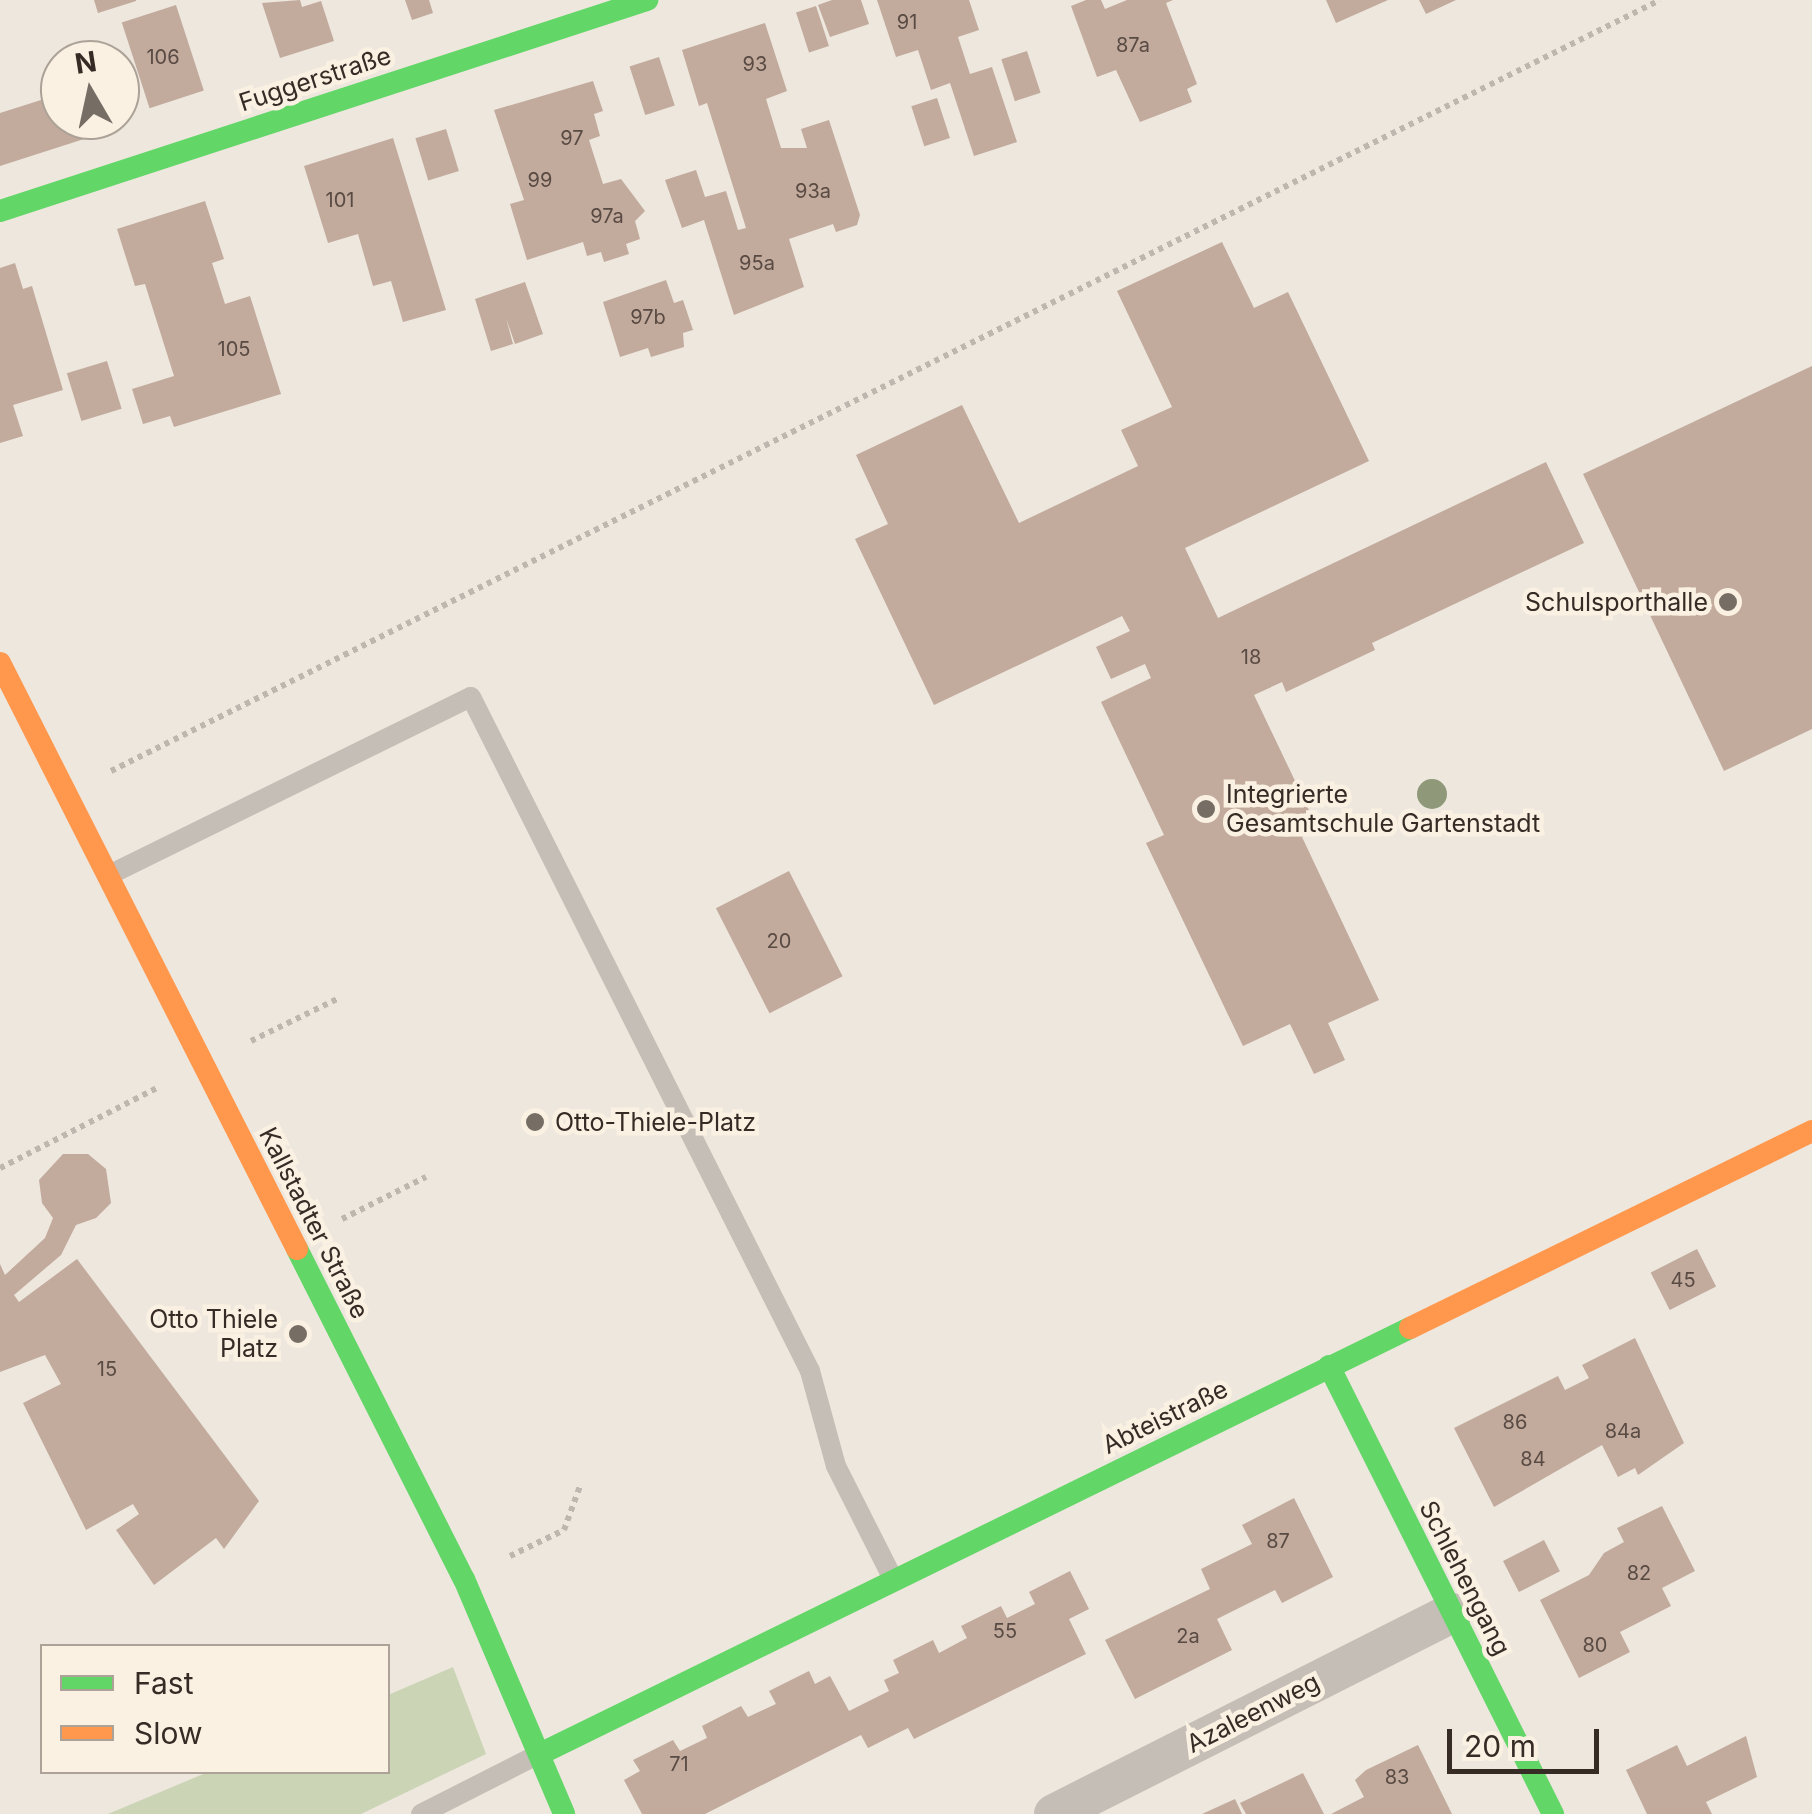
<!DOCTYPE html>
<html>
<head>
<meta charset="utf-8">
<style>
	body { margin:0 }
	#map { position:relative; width:1812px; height:1814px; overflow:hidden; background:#ede7dd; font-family:Inter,sans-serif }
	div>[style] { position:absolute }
	.green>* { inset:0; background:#ccd4b6 }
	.building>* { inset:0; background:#c2aa9d; transform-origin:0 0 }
	.path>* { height:6px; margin-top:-3px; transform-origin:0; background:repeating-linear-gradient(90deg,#beb7af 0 5px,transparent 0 10px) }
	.lane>* { height:20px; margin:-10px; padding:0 10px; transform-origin:10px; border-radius:10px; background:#c5beb7 }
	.street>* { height:40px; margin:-20px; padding:0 20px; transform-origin:20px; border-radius:20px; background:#c5beb7 }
	.fast>* { height:22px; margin:-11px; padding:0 11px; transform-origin:11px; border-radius:11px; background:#63d668 }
	.slow>* { height:22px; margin:-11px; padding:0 11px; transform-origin:11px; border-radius:11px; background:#ff974d }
	.trees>* { width:30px; height:30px; margin:-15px; border-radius:50%; background:#8f9878 }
	.dots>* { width:28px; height:28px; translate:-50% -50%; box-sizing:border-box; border:5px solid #fbf1e3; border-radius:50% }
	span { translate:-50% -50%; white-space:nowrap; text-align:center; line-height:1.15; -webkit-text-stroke:9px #fbf1e3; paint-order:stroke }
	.number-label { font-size:20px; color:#594b43 }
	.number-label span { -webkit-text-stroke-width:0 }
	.street-label { font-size:25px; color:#362b25 }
	.poi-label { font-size:25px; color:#362b25 }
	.right { translate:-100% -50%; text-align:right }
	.left { translate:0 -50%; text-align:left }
	.legend { position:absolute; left:40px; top:1644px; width:350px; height:130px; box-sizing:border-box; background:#fbf1e3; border:2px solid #aca297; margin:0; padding:12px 18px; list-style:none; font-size:30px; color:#362b25 }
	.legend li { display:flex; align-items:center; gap:20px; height:50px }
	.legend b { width:50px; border:2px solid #aca297 }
	.north { position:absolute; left:40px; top:40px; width:100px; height:100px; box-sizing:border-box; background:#fbf1e3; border:2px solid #aca297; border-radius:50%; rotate:351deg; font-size:28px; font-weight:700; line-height:40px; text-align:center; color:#362b25 }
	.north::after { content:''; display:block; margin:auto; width:35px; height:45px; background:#766d65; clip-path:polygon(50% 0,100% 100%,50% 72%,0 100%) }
	.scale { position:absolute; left:1447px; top:1729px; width:152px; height:45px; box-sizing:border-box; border:5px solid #362b25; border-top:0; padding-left:12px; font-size:30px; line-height:35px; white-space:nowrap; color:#362b25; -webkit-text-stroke:8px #fbf1e3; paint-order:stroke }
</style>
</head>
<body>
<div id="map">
	<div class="green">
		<div style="clip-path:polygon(453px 1667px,486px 1754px,361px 1814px,108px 1814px,208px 1772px,388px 1772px,388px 1695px)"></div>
	</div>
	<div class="building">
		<div style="clip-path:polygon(94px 0,136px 0,136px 1px,98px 13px)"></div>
		<div style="clip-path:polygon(300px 0,302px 7px,321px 1px,334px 41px,280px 58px,262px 3px)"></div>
		<div style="clip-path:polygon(405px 0,429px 0,433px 13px,412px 20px)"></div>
		<div style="clip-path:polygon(832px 0,861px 0,869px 24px,830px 37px,818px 5px)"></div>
		<div style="clip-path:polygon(877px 0,969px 0,979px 30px,958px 37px,970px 74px,992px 67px,1017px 142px,974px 156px,950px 83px,931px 90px,918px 50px,896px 57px)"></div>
		<div style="clip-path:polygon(1086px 0,1101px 0,1105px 9px,1127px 0,1173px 0,1166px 3px,1197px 84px,1187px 89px,1192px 102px,1140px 122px,1116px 70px,1097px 77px,1071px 6px)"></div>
		<div style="clip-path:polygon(1326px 0,1388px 0,1336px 23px)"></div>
		<div style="clip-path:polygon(1419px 0,1456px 0,1426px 14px)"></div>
		<div style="left:176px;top:5px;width:90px;height:57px;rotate:72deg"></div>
		<div style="left:816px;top:6px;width:42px;height:21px;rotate:72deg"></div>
		<div style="clip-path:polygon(765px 23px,787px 91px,766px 99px,781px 148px,807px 148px,801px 129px,829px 120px,860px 215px,857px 225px,836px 232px,833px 224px,789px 239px,804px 287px,734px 315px,704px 220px,682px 228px,665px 180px,696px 170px,705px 197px,726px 191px,738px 230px,746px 228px,707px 103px,699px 106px,682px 50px)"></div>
		<div style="left:1027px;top:51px;width:44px;height:27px;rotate:72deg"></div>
		<div style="left:659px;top:57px;width:51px;height:31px;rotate:72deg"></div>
		<div style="clip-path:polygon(593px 81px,603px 111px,594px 114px,600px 136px,589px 140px,603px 184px,621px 179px,645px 211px,635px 221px,640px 239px,626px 244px,629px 254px,604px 262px,601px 252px,587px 256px,583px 242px,527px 260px,510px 204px,524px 200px,494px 110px)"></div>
		<div style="clip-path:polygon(60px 94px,60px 120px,78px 120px,84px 139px,0 166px,0 113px)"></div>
		<div style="left:937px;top:98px;width:42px;height:27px;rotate:72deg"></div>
		<div style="left:446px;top:129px;width:44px;height:32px;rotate:73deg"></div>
		<div style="clip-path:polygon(393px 138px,446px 310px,403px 322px,391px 281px,373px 286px,358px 234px,328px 243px,304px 166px)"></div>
		<div style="clip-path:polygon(205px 201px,224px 259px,212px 263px,225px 304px,250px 296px,281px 394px,174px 427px,170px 416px,143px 424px,132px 389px,174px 376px,145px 284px,135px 286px,117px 229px)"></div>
		<div style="clip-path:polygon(1222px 242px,1254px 308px,1288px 292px,1369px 461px,1185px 548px,1218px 618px,1546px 462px,1584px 543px,1372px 643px,1375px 650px,1286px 692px,1282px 682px,1254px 695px,1318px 829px,1302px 837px,1379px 1000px,1328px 1023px,1345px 1060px,1314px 1074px,1290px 1024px,1243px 1046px,1146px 843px,1164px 835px,1101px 702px,1151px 678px,1145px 664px,1111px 679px,1096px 647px,1130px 631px,1122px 616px,934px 705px,855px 539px,888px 524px,856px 455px,962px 405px,1019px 523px,1138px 466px,1121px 430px,1172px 407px,1117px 291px)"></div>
		<div style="clip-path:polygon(15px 263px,23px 289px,32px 286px,63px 390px,13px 405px,23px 436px,0 443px,0 268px)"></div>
		<div style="clip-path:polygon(666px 280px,674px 303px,683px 300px,693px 330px,683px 333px,684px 347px,651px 357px,648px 348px,620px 357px,603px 302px)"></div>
		<div style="clip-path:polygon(525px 282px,543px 334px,515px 344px,506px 318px,513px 344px,491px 351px,475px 299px)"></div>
		<div style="left:107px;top:361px;width:50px;height:42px;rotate:73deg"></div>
		<div style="clip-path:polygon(1812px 366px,1812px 729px,1724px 771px,1583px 474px)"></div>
		<div style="left:789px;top:871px;width:118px;height:82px;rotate:63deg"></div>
		<div style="clip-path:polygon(63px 1154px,88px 1154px,106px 1169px,111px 1203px,96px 1218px,76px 1225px,61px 1255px,14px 1295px,19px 1302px,77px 1259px,259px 1501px,224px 1549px,216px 1538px,154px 1585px,116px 1530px,139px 1514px,133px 1504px,86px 1530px,23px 1403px,61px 1384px,45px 1355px,0 1372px,0 1264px,5px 1275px,45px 1238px,53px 1218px,42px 1203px,39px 1180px)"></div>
		<div style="left:1697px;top:1249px;width:42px;height:52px;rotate:63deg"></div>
		<div style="clip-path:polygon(1635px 1338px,1684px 1443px,1638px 1475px,1635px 1468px,1618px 1477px,1602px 1445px,1494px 1507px,1454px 1428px,1558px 1376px,1565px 1390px,1589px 1378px,1582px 1365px)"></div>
		<div style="clip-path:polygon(1294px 1498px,1333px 1577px,1282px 1603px,1275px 1590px,1217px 1619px,1232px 1650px,1135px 1699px,1105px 1640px,1210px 1589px,1201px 1569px,1252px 1544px,1242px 1525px)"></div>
		<div style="clip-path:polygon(1662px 1506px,1695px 1571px,1662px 1588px,1671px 1606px,1620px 1632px,1630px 1652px,1579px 1678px,1540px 1600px,1589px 1575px,1604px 1553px,1624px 1542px,1617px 1528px)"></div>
		<div style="left:1544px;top:1540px;width:35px;height:46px;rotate:63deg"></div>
		<div style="clip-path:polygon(1070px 1571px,1089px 1609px,1069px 1619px,1086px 1654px,914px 1739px,908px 1728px,868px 1748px,861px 1735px,705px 1814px,642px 1814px,624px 1780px,640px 1771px,633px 1760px,673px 1740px,680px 1751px,707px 1738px,702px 1726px,741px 1706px,748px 1717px,776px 1704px,769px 1691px,809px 1671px,815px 1684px,830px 1676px,849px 1711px,889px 1691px,884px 1680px,899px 1673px,893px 1660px,933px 1640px,939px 1653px,967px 1638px,961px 1626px,1001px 1606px,1007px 1618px,1035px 1604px,1029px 1592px)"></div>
		<div style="clip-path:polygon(1746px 1736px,1757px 1777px,1706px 1802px,1712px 1814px,1647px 1814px,1626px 1770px,1677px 1745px,1687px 1766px)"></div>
		<div style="clip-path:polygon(1418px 1745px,1452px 1814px,1331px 1814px,1364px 1797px,1355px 1780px,1366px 1770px)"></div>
		<div style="clip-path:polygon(1303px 1773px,1324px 1814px,1246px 1814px,1240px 1803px)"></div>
		<div style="clip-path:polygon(1235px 1799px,1242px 1814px,1202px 1814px)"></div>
	</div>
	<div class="path">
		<div style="left:111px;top:771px;width:1730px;rotate:-26.46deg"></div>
		<div style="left:251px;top:1041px;width:96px;rotate:-26deg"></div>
		<div style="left:0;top:1168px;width:178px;rotate:-27deg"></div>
		<div style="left:342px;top:1219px;width:94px;rotate:-26.6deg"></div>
		<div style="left:510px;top:1556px;width:60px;rotate:-25.7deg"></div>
		<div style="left:564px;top:1530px;width:47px;rotate:-70deg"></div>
	</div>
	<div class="lane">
		<div style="left:109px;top:875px;width:403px;rotate:-26.2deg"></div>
		<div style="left:471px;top:697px;width:754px;rotate:63.3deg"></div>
		<div style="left:810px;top:1371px;width:98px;rotate:74.7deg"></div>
		<div style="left:836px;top:1466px;width:124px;rotate:63.2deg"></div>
		<div style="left:421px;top:1814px;width:128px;rotate:-27deg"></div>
	</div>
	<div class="street">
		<div style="left:1054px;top:1814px;width:446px;rotate:-26.8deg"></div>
	</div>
	<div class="fast">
		<div style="left:0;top:211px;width:681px;rotate:-18.06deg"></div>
		<div style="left:297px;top:1249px;width:370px;rotate:63.2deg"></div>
		<div style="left:464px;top:1579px;width:255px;rotate:66.9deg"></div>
		<div style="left:1329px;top:1366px;width:501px;rotate:63.43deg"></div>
		<div style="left:542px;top:1753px;width:966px;rotate:-26.09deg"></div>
	</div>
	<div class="slow">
		<div style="left:0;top:663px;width:657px;rotate:63.12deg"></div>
		<div style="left:1410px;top:1328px;width:448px;rotate:-26.1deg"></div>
	</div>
	<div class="trees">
		<div style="left:1432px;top:794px"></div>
	</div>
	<div class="dots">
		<div style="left:1728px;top:602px;background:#766d65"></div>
		<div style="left:1206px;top:809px;background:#766d65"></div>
		<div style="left:535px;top:1122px;background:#766d65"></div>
		<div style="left:298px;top:1334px;background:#766d65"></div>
	</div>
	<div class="number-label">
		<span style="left:907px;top:22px">91</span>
		<span style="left:1133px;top:45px">87a</span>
		<span style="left:163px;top:57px">106</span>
		<span style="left:755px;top:64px">93</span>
		<span style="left:572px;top:138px">97</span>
		<span style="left:540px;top:180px">99</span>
		<span style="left:813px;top:191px">93a</span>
		<span style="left:340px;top:200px">101</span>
		<span style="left:607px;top:216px">97a</span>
		<span style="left:757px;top:263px">95a</span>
		<span style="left:648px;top:317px">97b</span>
		<span style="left:234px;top:349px">105</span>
		<span style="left:1251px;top:657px">18</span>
		<span style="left:779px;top:941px">20</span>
		<span style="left:1683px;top:1280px">45</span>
		<span style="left:107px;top:1369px">15</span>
		<span style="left:1515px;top:1422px">86</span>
		<span style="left:1623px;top:1431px">84a</span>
		<span style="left:1533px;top:1459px">84</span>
		<span style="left:1278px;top:1541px">87</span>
		<span style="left:1639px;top:1573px">82</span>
		<span style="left:1005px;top:1631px">55</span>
		<span style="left:1188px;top:1636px">2a</span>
		<span style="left:1595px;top:1645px">80</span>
		<span style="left:679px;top:1764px">71</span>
		<span style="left:1397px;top:1777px">83</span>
	</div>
	<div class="street-label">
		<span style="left:315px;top:79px;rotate:-18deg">Fuggerstraße</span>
		<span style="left:314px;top:1223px;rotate:63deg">Kallstadter Straße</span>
		<span style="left:1165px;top:1417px;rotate:-26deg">Abteistraße</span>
		<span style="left:1465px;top:1578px;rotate:63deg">Schlehengang</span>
		<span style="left:1253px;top:1713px;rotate:-27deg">Azaleenweg</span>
	</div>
	<div class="poi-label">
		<span class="right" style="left:1708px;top:602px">Schulsporthalle</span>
		<span class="left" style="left:1226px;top:809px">Integrierte<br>Gesamtschule Gartenstadt</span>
		<span class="left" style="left:555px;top:1122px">Otto-Thiele-Platz</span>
		<span class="right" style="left:278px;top:1334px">Otto Thiele<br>Platz</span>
	</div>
	<ul class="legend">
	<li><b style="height:12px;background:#63d668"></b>Fast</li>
	<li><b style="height:12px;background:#ff974d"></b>Slow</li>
	</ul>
	<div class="north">N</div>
	<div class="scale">20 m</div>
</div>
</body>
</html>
